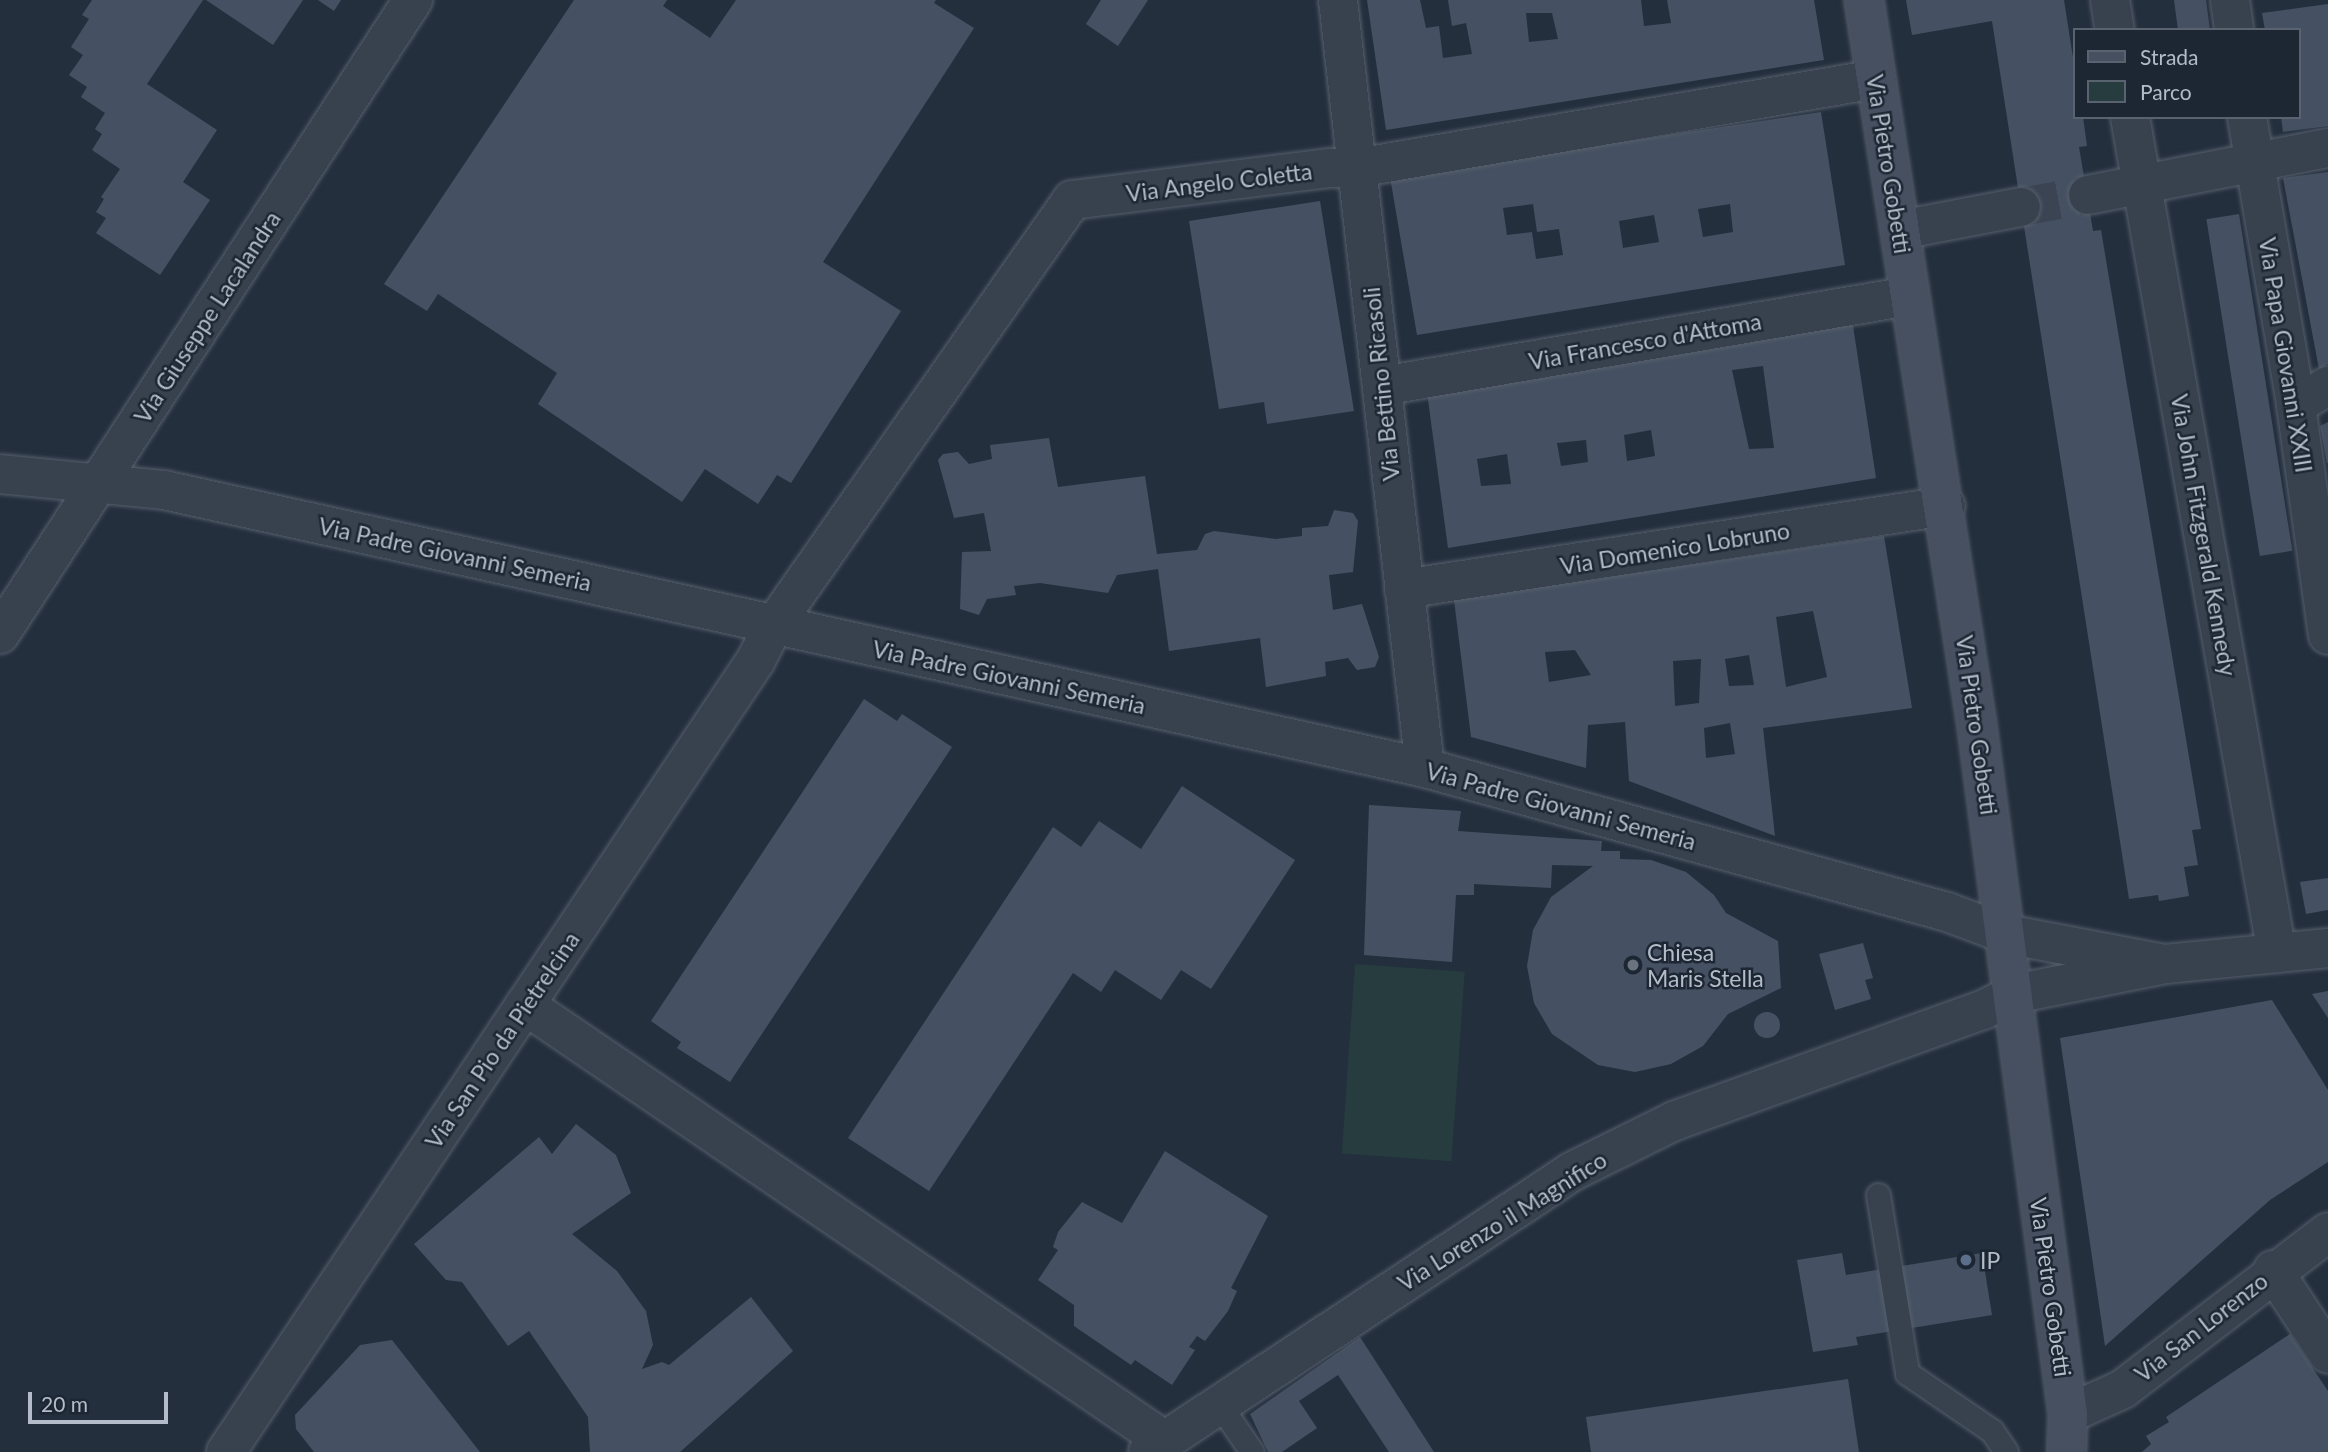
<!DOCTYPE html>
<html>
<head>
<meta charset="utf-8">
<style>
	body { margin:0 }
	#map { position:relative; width:2328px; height:1452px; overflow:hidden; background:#242f3e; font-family:Lato,sans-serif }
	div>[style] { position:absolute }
	.green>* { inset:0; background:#263c3f; transform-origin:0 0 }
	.building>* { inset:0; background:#455162; transform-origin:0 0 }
	.round { border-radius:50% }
	.street-tunnel>* { height:38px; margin-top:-19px; transform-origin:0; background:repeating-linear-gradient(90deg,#3a4453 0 38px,transparent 0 57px) }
	.roads { filter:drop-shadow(0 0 2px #565f6c) drop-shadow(0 0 2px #565f6c) }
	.lane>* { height:23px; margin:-11.5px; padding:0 11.5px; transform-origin:11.5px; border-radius:11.5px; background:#38414e }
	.street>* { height:38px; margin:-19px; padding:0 19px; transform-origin:19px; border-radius:19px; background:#38414e }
	.secondary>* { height:38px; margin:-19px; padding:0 19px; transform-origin:19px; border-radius:19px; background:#465061 }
	.dots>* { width:19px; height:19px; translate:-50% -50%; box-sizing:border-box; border:4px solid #1d2633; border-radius:50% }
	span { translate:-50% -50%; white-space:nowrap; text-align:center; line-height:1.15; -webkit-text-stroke:5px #1d2633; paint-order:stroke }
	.street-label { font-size:23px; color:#b4bcc9 }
	.poi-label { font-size:23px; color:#b4bcc9 }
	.left { translate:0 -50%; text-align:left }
	.legend { position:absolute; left:2073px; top:28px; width:228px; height:91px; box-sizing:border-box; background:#1d2633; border:2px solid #59626f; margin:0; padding:9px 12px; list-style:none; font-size:21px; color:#b4bcc9 }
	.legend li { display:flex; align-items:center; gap:14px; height:35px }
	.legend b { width:35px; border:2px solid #59626f }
	.scale { position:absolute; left:28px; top:1392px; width:140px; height:32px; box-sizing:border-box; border:4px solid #b4bcc9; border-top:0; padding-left:9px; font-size:21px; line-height:24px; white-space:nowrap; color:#b4bcc9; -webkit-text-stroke:5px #1d2633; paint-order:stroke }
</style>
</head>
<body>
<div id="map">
	<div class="green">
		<div style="left:1355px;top:964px;width:110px;height:190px;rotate:4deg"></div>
	</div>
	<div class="building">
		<div style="clip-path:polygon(92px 0,203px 0,147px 84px,217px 130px,183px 182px,210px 200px,160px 275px,96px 233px,106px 218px,96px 212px,104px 199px,101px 197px,120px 169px,92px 150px,102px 134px,95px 129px,105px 113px,81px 97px,87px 87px,69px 75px,83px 55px,71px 47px,89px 19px,82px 15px)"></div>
		<div style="clip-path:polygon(206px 0,303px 0,273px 45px)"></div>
		<div style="clip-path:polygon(318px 0,341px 0,334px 11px)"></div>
		<div style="clip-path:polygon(574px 0,667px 0,663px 6px,710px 38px,736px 0,936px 0,934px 3px,974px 28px,823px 262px,901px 311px,791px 483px,777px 475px,758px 504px,705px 469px,682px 502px,538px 404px,557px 373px,438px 294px,427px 311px,384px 284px)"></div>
		<div style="clip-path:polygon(1101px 0,1148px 0,1118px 46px,1086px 24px)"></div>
		<div style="clip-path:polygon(evenodd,1367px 0,1420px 0,1426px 28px,1439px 26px,1443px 58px,1472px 54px,1466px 23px,1452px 26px,1448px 0,1641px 0,1644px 26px,1671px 23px,1667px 0,1814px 0,1824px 60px,1386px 130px,1367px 0,1526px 13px,1552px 13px,1558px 39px,1529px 42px,1526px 13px)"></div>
		<div style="clip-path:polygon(1906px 0,2064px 0,2074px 64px,2074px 117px,2083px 117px,2087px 146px,2079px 147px,2093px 231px,2101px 230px,2201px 829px,2192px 830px,2198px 865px,2184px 867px,2189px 896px,2159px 901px,2158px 895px,2129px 899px,1992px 21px,1912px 35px)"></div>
		<div style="clip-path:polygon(2174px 0,2206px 0,2210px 30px,2178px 30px)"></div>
		<div style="clip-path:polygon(2328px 4px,2328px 126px,2283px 132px,2281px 117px,2298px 117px,2298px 30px,2265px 30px,2262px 13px)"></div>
		<div style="clip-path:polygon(evenodd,1821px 112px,1845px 265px,1417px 335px,1390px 177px,1821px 112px,1533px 204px,1537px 232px,1559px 229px,1563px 255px,1536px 259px,1532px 232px,1507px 235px,1503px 208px,1533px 204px,1821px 112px,1730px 204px,1733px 232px,1703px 237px,1698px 209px,1730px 204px,1821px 112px,1654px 215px,1659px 242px,1623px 248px,1619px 221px,1654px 215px)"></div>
		<div style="clip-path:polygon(2328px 172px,2328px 364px,2319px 369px,2283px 178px)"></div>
		<div style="clip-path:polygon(1320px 201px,1354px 411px,1267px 424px,1264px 402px,1219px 409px,1189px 221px)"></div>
		<div style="left:2239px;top:214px;width:341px;height:33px;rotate:81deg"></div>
		<div style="clip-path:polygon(evenodd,1852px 319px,1876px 478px,1448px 548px,1426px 385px,1852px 319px,1763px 366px,1774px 448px,1749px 449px,1732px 370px,1763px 366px,1852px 319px,1651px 430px,1655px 456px,1627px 461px,1624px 435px,1651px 430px,1852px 319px,1586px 440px,1588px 462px,1561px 466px,1557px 443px,1586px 440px,1852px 319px,1507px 454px,1511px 484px,1481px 486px,1477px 459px,1507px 454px)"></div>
		<div style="clip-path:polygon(2328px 422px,2328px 463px,2327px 463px,2320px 426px)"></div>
		<div style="clip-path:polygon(1049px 438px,1058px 487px,1145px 476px,1157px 554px,1197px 550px,1205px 534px,1214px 531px,1276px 539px,1302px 536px,1302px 528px,1328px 526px,1334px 510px,1353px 513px,1358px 521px,1353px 572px,1329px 575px,1333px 610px,1362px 604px,1379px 657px,1375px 667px,1357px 670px,1348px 658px,1325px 662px,1326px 676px,1266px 687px,1260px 638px,1169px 651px,1158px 569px,1117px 575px,1108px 593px,1040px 583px,1014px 586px,1016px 595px,987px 599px,979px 615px,960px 609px,962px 552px,991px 551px,984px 513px,954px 518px,938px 460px,943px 454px,958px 452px,969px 464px,992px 459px,990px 445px)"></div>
		<div style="clip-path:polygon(evenodd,1884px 536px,1912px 708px,1763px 728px,1775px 836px,1629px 781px,1625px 722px,1588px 725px,1586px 768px,1471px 737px,1454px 600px,1884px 536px,1813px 611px,1827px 677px,1786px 687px,1776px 617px,1813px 611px,1884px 536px,1575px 650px,1591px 675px,1549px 682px,1545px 652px,1575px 650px,1884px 536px,1749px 655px,1754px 685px,1729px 686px,1725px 659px,1749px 655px,1884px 536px,1701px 659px,1699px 703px,1675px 706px,1673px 661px,1701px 659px,1884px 536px,1730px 723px,1735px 754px,1706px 758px,1704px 728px,1730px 723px)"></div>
		<div style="clip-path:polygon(864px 699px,897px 721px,902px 714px,952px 747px,730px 1082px,677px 1048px,681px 1042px,651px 1021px)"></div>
		<div style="clip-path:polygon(1182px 786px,1295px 860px,1211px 989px,1181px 970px,1161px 1000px,1115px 970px,1101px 992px,1073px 973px,929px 1191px,848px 1138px,1053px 827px,1081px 847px,1099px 821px,1141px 849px)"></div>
		<div style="clip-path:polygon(1369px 805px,1461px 811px,1458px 831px,1602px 841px,1601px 851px,1620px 851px,1620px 859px,1651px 860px,1686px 872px,1714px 895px,1726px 913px,1778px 941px,1781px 988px,1728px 1014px,1703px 1046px,1671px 1064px,1635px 1072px,1598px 1065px,1552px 1034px,1534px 1003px,1527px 966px,1533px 930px,1551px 897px,1593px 866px,1552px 865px,1551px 888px,1474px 884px,1474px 895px,1456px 895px,1452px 962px,1364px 955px)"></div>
		<div style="clip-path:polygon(2328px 878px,2328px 910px,2306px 914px,2300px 882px)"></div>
		<div style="clip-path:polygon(1863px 943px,1873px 978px,1865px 980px,1871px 999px,1835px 1010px,1819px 954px)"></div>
		<div style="clip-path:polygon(2328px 991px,2328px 1018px,2312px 994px)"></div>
		<div style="clip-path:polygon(2272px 1000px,2328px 1090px,2328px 1162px,2270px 1200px,2105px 1346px,2060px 1038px)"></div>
		<div class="round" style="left:1754px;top:1012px;width:26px;height:26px"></div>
		<div style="clip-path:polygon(576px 1124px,616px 1155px,631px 1193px,572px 1234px,617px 1271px,646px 1311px,653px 1345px,642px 1369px,662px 1362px,669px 1365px,751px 1297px,793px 1351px,680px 1452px,590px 1452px,588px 1417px,529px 1331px,508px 1346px,462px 1282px,446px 1280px,414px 1244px,539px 1137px,552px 1154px)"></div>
		<div style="clip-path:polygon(1165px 1151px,1268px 1216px,1231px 1288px,1237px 1291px,1228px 1311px,1205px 1341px,1197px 1336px,1189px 1347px,1195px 1350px,1172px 1385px,1135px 1360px,1131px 1365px,1074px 1326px,1074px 1305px,1038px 1280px,1058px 1250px,1053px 1247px,1058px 1232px,1082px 1202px,1122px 1223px)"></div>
		<div style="clip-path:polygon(1842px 1253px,1846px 1275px,1982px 1253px,1992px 1315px,1856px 1337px,1858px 1345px,1813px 1352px,1797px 1260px)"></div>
		<div style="clip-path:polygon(2290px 1334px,2328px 1391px,2328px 1452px,2142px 1452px,2151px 1444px,2146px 1436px,2169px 1422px,2166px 1417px)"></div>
		<div style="clip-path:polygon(1360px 1337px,1434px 1452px,1389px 1452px,1338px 1375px,1299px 1401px,1317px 1428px,1282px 1452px,1268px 1452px,1250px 1414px)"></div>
		<div style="clip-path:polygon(392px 1340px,480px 1452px,314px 1452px,296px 1429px,295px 1415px,360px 1345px)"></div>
		<div style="clip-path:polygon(1848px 1379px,1859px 1452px,1591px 1452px,1586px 1417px)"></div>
	</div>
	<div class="street-tunnel">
		<div style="left:2021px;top:207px;width:68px;rotate:-10.2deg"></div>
	</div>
	<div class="roads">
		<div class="lane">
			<div style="left:1878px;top:1195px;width:180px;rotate:80.7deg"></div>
			<div style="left:1907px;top:1373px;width:103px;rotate:34.3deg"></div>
			<div style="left:1992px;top:1431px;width:25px;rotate:56deg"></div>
			<div style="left:1219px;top:1404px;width:58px;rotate:55.5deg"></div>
		</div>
		<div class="street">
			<div style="left:1338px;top:0;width:773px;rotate:83.54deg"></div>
			<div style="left:2110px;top:0;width:30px;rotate:81deg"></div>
			<div style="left:2230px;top:0;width:30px;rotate:82deg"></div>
			<div style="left:2130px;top:117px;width:849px;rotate:80.03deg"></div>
			<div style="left:2247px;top:117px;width:292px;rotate:80.3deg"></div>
			<div style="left:2296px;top:405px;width:232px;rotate:82.1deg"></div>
			<div style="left:2088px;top:195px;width:245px;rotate:-11.1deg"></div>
			<div style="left:1900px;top:230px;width:123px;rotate:-10.8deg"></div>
			<div style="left:1382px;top:386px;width:535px;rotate:-9.69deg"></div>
			<div style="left:2296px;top:405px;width:37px;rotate:-31deg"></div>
			<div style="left:0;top:474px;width:165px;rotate:5.6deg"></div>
			<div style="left:164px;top:490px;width:1291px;rotate:12.43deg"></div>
			<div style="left:1425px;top:768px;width:541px;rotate:15.42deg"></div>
			<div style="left:1947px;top:912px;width:63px;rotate:20.4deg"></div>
			<div style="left:2006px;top:934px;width:162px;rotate:10.7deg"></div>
			<div style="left:1404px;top:589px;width:548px;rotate:-8.71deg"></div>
			<div style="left:0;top:634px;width:757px;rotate:-56.92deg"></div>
			<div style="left:525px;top:1005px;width:774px;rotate:34.26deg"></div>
			<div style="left:2273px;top:1270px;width:100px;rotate:56.8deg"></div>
			<div style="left:2068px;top:1414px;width:60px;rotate:-24.4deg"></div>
			<div style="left:2123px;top:1389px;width:258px;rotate:-37.4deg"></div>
			<div style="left:226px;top:1452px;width:953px;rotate:-56.21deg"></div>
			<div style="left:756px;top:660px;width:39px;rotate:-63deg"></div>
			<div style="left:774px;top:625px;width:519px;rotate:-54.96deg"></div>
			<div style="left:1072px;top:200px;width:260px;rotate:-7.1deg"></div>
			<div style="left:1330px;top:168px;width:27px"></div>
			<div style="left:1357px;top:168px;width:527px;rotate:-9.73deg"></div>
			<div style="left:1148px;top:1452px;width:509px;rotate:-33.47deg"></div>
			<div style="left:1573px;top:1171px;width:113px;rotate:-26.3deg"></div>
			<div style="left:1674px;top:1121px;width:328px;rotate:-19.8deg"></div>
			<div style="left:1983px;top:1010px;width:35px;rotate:-27deg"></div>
			<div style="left:2014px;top:994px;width:154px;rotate:-11.2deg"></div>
			<div style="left:2165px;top:964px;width:164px;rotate:-5.6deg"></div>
		</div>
		<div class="secondary">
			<div style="left:1864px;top:0;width:735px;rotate:81.15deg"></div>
			<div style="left:1977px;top:726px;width:694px;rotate:82.47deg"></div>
			<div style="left:2068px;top:1414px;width:38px;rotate:92deg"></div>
		</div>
	</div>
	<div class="dots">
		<div style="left:1633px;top:965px;background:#6b7280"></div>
		<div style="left:1966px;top:1260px;background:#5c6f8a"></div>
	</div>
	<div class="street-label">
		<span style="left:1889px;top:164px;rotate:81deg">Via Pietro Gobetti</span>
		<span style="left:1219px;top:182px;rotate:-7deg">Via Angelo Coletta</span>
		<span style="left:207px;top:317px;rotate:-57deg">Via Giuseppe Lacalandra</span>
		<span style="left:1645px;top:341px;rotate:-10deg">Via Francesco d'Attoma</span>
		<span style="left:2286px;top:355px;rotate:81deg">Via Papa Giovanni XXIII</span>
		<span style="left:1381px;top:384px;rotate:-96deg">Via Bettino Ricasoli</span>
		<span style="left:2204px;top:535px;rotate:80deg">Via John Fitzgerald Kennedy</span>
		<span style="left:1675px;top:548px;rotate:-9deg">Via Domenico Lobruno</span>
		<span style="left:455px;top:554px;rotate:12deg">Via Padre Giovanni Semeria</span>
		<span style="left:1009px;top:677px;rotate:12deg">Via Padre Giovanni Semeria</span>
		<span style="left:1977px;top:725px;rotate:82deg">Via Pietro Gobetti</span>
		<span style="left:1561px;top:806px;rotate:15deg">Via Padre Giovanni Semeria</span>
		<span style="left:502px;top:1040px;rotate:-56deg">Via San Pio da Pietrelcina</span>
		<span style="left:1502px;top:1221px;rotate:-32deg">Via Lorenzo il Magnifico</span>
		<span style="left:2051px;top:1287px;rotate:82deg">Via Pietro Gobetti</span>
		<span style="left:2201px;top:1327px;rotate:-38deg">Via San Lorenzo</span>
	</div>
	<div class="poi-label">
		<span class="left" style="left:1647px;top:965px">Chiesa<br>Maris Stella</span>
		<span class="left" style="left:1980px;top:1260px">IP</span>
	</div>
	<ul class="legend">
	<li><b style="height:9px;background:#465061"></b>Strada</li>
	<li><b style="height:19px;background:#263c3f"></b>Parco</li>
	</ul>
	<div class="scale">20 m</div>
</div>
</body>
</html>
